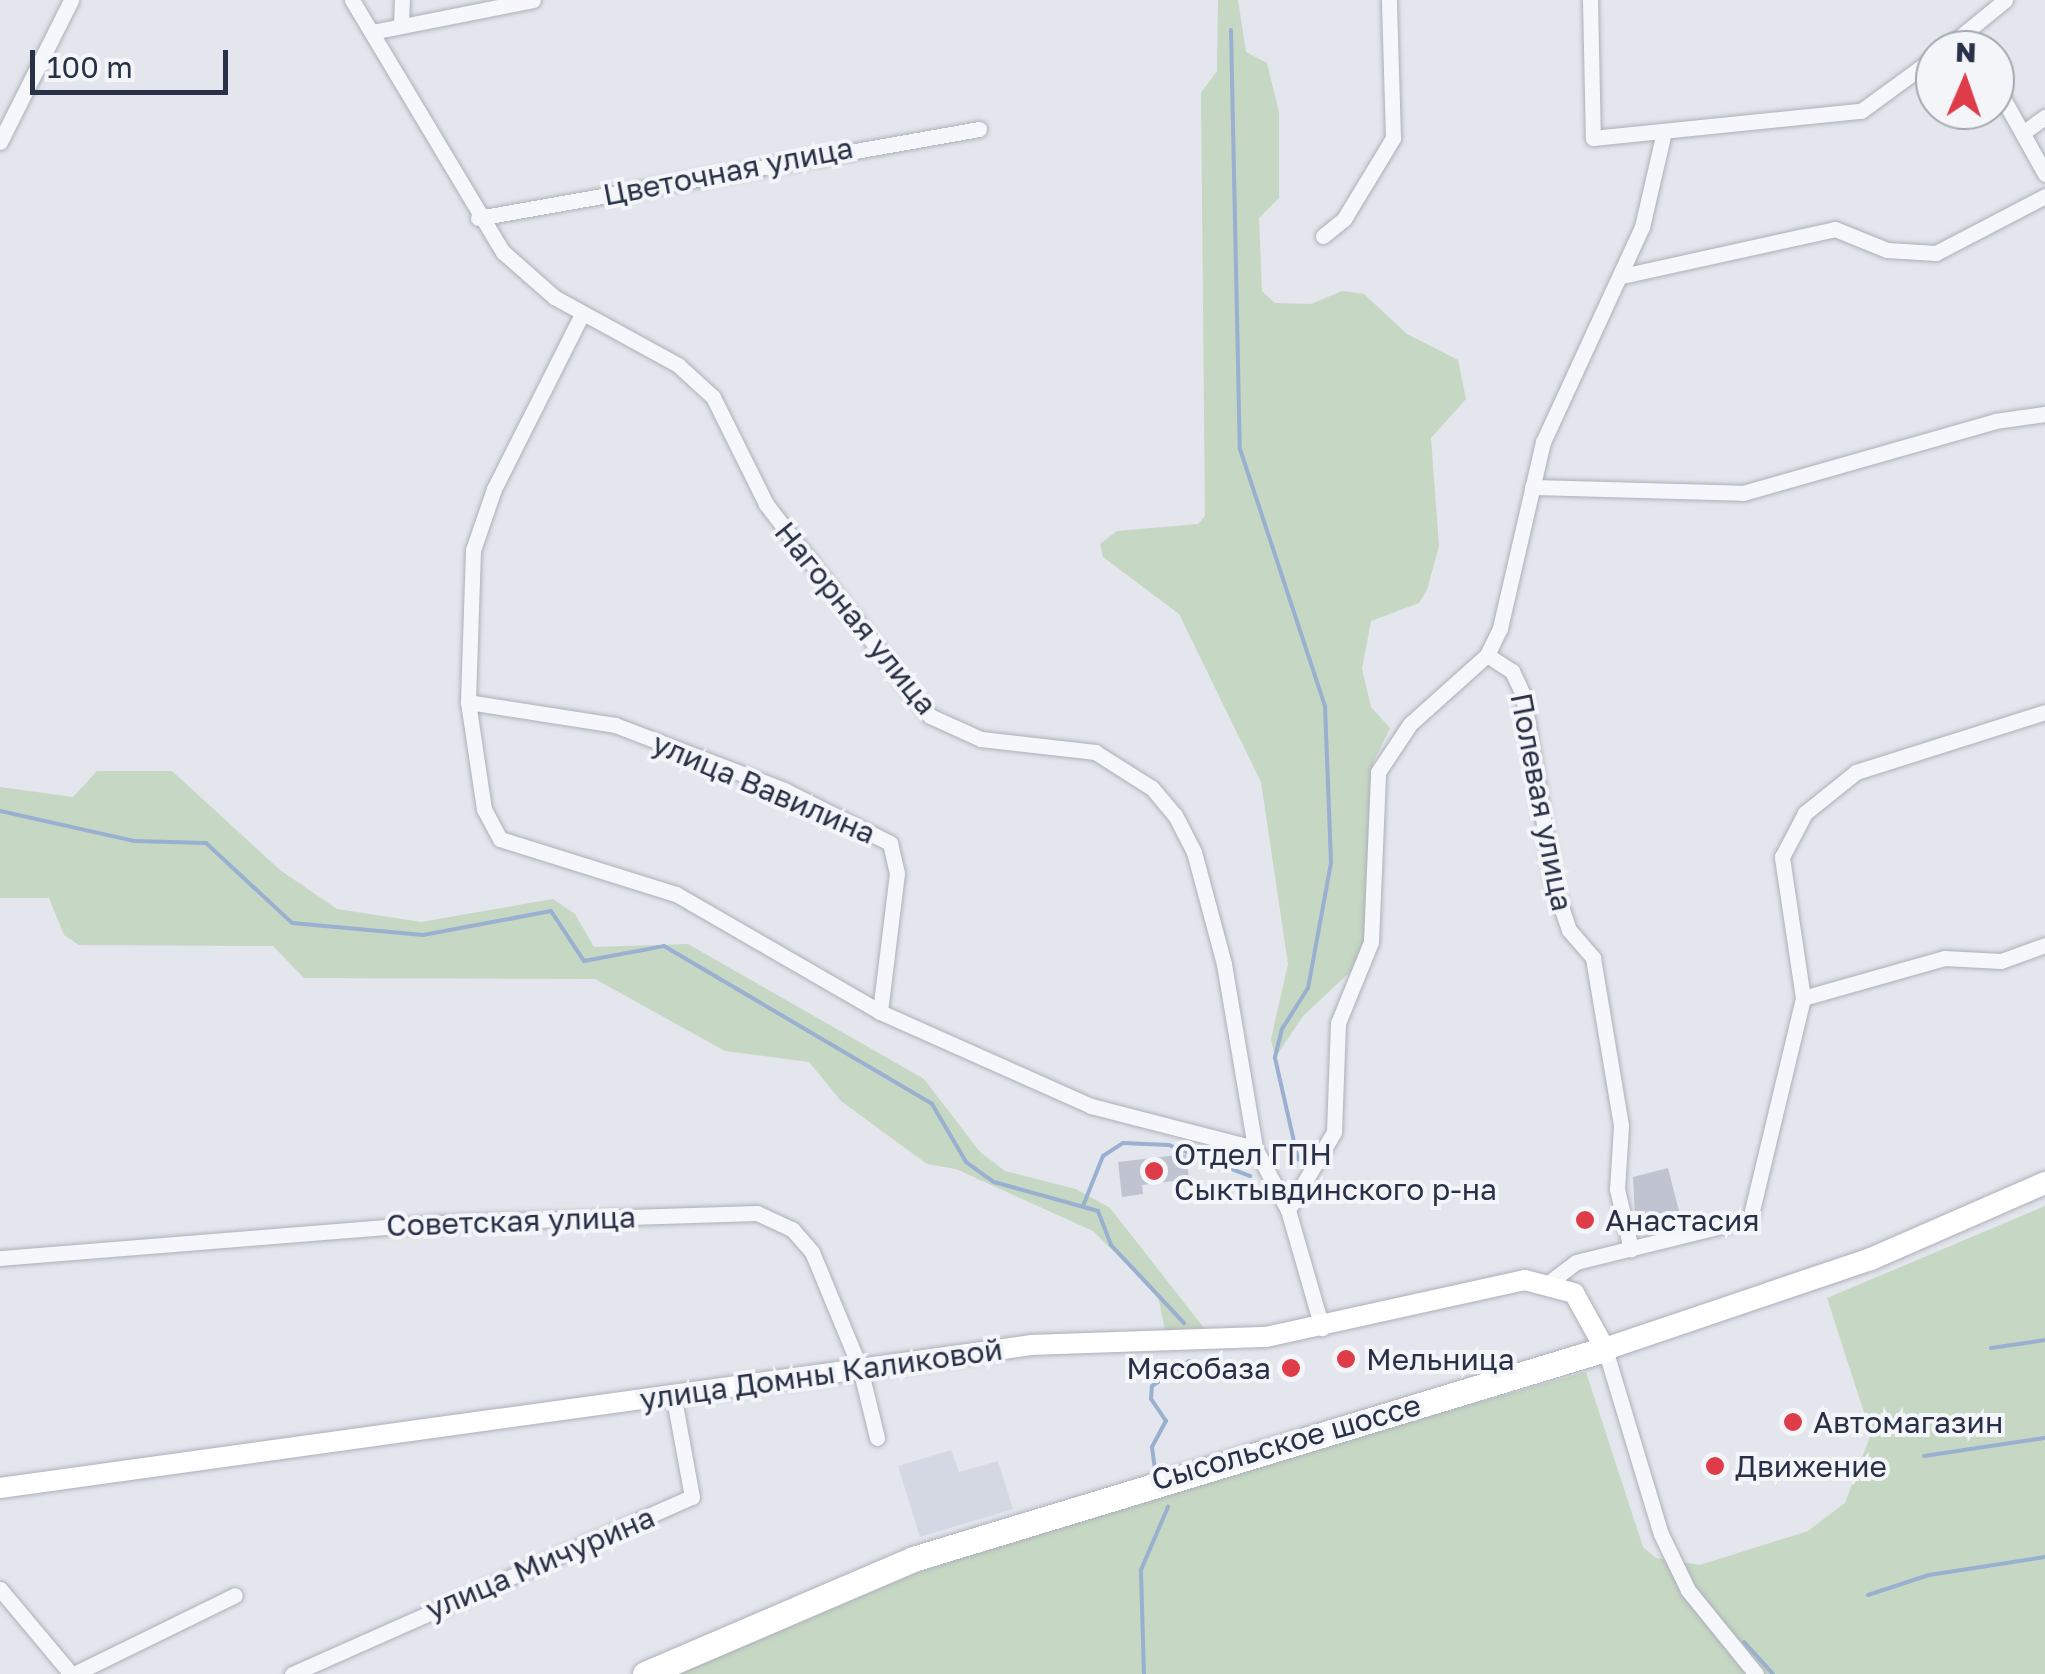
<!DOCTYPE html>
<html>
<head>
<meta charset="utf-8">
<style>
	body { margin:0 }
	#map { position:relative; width:2045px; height:1674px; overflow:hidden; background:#e3e6ec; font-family:"Golos Text",sans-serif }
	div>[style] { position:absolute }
	.built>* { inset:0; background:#d4d8e2 }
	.green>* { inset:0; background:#c6d7c3 }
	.stream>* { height:4px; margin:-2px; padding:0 2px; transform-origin:2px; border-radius:2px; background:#9ab0d0 }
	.building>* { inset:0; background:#bfc4d0 }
	.roads { filter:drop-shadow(0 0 2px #abb0ba) drop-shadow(0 0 2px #abb0ba) }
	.minor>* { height:15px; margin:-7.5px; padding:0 7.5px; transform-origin:7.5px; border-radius:7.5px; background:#f6f7fa }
	.secondary>* { height:20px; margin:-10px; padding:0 10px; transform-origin:10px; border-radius:10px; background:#fff }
	.primary>* { height:22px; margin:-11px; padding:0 11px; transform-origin:11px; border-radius:11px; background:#fff }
	.trunk>* { height:25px; margin:-12.5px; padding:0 12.5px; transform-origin:12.5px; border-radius:12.5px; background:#fff }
	.dots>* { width:28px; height:28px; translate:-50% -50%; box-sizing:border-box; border:5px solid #f3f5f9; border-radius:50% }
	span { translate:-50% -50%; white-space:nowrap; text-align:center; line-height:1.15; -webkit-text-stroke:8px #f3f5f9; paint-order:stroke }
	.street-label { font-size:30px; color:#283147 }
	.poi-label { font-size:30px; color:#283147 }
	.left { translate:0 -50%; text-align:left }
	.right { translate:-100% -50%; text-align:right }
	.north { position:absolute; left:1915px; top:30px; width:100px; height:100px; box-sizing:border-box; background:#f3f5f9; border:2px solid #a2a7b2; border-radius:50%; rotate:2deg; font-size:28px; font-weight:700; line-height:40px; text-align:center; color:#283147 }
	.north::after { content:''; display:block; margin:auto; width:35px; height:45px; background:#dd3c48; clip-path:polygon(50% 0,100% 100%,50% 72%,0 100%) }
	.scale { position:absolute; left:30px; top:50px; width:198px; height:45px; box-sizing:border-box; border:5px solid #283147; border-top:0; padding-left:12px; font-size:30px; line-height:35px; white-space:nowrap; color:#283147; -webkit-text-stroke:8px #f3f5f9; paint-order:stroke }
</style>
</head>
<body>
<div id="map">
	<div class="built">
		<div style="clip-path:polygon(951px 1450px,959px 1472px,998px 1461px,1013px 1509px,920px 1537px,898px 1466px)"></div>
	</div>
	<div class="green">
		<div style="clip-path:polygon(1218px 0,1238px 0,1246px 52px,1267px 63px,1279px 112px,1279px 198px,1259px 218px,1262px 291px,1275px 303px,1311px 304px,1342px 291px,1364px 294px,1407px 334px,1458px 360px,1466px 399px,1431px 438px,1439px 546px,1427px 590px,1419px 603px,1371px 621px,1362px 669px,1371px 707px,1390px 728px,1373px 763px,1364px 941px,1351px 971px,1303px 1016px,1275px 1058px,1271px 1039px,1288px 964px,1261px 782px,1179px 614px,1103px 557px,1100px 544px,1117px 531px,1198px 524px,1205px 516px,1201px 93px,1217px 71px)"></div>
		<div style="clip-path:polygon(97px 771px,172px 771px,280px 870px,337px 909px,421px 922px,553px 899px,575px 914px,594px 947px,688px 944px,924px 1079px,980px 1152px,1005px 1171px,1076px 1189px,1110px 1208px,1204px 1328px,1165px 1330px,1158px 1296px,1093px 1231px,956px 1169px,927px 1164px,841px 1101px,809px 1062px,725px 1051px,595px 979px,304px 978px,273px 946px,79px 945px,64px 935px,49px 898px,0 898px,0 787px,73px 797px)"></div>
		<div style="clip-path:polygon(2045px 1206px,2045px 1674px,679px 1674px,914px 1574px,1119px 1504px,1586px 1372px,1643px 1547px,1656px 1558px,1700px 1565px,1808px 1531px,1845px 1503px,1871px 1434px,1827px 1298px)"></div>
	</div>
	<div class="stream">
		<div style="left:1231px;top:30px;width:419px;rotate:88.8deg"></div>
		<div style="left:1240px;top:449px;width:271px;rotate:71.7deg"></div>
		<div style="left:1325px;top:706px;width:157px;rotate:87.8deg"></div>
		<div style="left:1331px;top:863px;width:127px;rotate:100.4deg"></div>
		<div style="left:1308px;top:988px;width:49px;rotate:122.4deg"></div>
		<div style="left:1282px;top:1029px;width:30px;rotate:104deg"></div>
		<div style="left:1275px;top:1058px;width:104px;rotate:77.2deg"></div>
		<div style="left:0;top:811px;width:137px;rotate:12.6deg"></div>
		<div style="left:134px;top:841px;width:72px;rotate:1.6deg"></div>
		<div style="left:206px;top:843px;width:117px;rotate:42.9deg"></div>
		<div style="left:292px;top:923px;width:132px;rotate:5.2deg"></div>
		<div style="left:423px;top:935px;width:130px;rotate:-10.6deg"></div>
		<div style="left:551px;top:911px;width:60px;rotate:56.6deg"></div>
		<div style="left:584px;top:961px;width:81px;rotate:-10.6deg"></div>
		<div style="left:664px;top:946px;width:311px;rotate:30.5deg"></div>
		<div style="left:932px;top:1104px;width:67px;rotate:59.6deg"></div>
		<div style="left:966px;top:1162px;width:34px;rotate:36deg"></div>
		<div style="left:994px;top:1182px;width:108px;rotate:15.6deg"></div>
		<div style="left:1098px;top:1211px;width:36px;rotate:69deg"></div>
		<div style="left:1111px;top:1245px;width:107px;rotate:46.9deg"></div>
		<div style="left:1083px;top:1206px;width:54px;rotate:-68.2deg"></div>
		<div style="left:1103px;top:1156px;width:24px;rotate:-33deg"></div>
		<div style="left:1123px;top:1143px;width:46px;rotate:2.5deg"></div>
		<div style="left:1169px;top:1145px;width:87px;rotate:20.9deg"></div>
		<div style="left:1991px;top:1348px;width:55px;rotate:-8.4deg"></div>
		<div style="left:1924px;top:1456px;width:122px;rotate:-8.5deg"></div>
		<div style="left:1155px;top:1469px;width:22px;rotate:-98deg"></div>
		<div style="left:1152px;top:1447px;width:30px;rotate:-62deg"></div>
		<div style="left:1166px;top:1421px;width:27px;rotate:-124deg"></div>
		<div style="left:1151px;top:1399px;width:13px;rotate:-86deg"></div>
		<div style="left:1152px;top:1386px;width:45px;rotate:-34deg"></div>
		<div style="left:1868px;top:1595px;width:64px;rotate:-18.2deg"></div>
		<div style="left:1929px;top:1575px;width:117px;rotate:-8.8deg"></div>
		<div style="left:1744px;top:1642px;width:43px;rotate:47.8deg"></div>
		<div style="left:1144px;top:1674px;width:104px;rotate:-91.7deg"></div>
		<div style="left:1141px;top:1570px;width:69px;rotate:-66.8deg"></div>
	</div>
	<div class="building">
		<div style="clip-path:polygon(1186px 1154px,1189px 1179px,1142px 1185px,1143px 1194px,1122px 1197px,1118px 1162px)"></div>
		<div style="clip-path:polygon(1668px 1168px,1679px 1211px,1635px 1216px,1633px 1177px)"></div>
	</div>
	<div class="roads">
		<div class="minor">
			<div style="left:352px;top:0;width:294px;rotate:59.1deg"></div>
			<div style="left:503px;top:252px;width:68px;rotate:41.4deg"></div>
			<div style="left:554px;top:297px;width:141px;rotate:28.7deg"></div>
			<div style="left:678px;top:365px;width:47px;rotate:42.4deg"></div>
			<div style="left:713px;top:397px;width:119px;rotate:63.6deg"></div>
			<div style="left:766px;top:504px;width:268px;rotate:52.3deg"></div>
			<div style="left:930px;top:716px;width:56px;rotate:24.3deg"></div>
			<div style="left:981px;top:739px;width:115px;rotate:6.5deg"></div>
			<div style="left:1095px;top:752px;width:67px;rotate:32.3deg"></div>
			<div style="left:1152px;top:788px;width:35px;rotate:50deg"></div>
			<div style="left:1175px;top:815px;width:42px;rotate:62.8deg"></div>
			<div style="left:1194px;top:852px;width:116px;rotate:75deg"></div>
			<div style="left:1224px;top:964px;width:187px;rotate:80.4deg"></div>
			<div style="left:1255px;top:1148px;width:70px;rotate:62deg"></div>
			<div style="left:1288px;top:1210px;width:123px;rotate:73.9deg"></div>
			<div style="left:1590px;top:0;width:138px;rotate:88.8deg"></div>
			<div style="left:1593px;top:138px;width:269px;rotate:-5.8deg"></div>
			<div style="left:1861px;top:111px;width:92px;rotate:-36.1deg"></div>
			<div style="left:401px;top:25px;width:25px;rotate:-88deg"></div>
			<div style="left:372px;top:32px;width:164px;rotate:-11.2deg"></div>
			<div style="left:1944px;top:50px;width:79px;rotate:-39.3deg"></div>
			<div style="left:1995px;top:84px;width:103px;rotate:60.9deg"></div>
			<div style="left:2024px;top:132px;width:26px;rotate:-36deg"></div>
			<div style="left:0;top:142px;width:159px;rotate:-63.4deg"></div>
			<div style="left:478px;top:218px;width:509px;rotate:-10.07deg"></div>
			<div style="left:1323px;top:236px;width:27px;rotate:-39deg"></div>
			<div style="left:1344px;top:219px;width:95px;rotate:-58.8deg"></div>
			<div style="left:1393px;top:138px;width:138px;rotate:-91.7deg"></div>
			<div style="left:1622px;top:276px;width:218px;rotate:-12.4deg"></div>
			<div style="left:1835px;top:229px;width:56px;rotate:22deg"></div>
			<div style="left:1887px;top:250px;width:49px;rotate:3.5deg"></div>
			<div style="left:1936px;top:253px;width:123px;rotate:-27.6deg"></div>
			<div style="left:582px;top:314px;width:196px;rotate:116.7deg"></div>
			<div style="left:494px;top:489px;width:65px;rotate:109deg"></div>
			<div style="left:473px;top:550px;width:152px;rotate:91.9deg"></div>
			<div style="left:468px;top:702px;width:108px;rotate:81.5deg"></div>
			<div style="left:484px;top:809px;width:34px;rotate:62deg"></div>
			<div style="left:500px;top:839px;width:184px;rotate:17.4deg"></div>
			<div style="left:676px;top:894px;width:236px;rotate:30deg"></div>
			<div style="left:880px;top:1012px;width:231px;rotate:24deg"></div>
			<div style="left:1091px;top:1106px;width:169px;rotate:14.4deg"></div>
			<div style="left:1532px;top:487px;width:211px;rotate:1.6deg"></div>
			<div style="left:1743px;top:493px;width:262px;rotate:-15.9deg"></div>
			<div style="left:1995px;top:421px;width:50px;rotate:-8deg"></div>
			<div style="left:1487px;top:655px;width:30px;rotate:33deg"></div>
			<div style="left:1512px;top:671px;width:26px;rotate:65deg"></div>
			<div style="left:1523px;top:695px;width:193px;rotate:80.8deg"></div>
			<div style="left:1554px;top:886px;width:46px;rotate:71.2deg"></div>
			<div style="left:1569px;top:930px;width:37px;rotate:49deg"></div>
			<div style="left:1593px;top:958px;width:170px;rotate:80.5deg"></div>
			<div style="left:1621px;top:1126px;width:63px;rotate:93.6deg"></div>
			<div style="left:1617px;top:1189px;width:62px;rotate:76.9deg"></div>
			<div style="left:468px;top:702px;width:149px;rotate:8.9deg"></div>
			<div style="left:615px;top:725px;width:181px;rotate:21deg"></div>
			<div style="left:784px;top:790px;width:119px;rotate:26.6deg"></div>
			<div style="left:890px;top:843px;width:31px;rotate:77deg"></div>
			<div style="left:897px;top:873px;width:140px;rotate:97deg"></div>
			<div style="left:1803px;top:998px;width:147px;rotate:-15.8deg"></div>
			<div style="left:1944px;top:958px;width:57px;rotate:3deg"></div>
			<div style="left:2001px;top:961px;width:47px;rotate:-20deg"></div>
			<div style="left:1288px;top:1210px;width:91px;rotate:-59.5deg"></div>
			<div style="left:1334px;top:1132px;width:109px;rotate:-87.9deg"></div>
			<div style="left:1338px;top:1023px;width:87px;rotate:-67.8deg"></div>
			<div style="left:1371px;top:942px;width:170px;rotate:-87.6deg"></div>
			<div style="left:1378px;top:772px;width:58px;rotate:-56.3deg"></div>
			<div style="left:1410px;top:724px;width:103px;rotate:-41.9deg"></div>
			<div style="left:1487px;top:655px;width:30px;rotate:-64deg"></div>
			<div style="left:1500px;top:628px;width:191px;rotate:-77deg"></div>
			<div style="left:1543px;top:442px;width:237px;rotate:-65.3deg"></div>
			<div style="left:1642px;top:227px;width:98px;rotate:-77deg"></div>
			<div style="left:0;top:1258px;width:439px;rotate:-4.6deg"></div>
			<div style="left:438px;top:1223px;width:319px;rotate:-1.8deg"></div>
			<div style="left:757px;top:1213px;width:38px;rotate:25deg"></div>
			<div style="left:792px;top:1229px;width:30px;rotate:49deg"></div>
			<div style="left:812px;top:1252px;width:126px;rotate:67.5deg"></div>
			<div style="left:860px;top:1368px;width:72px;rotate:76.3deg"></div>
			<div style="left:1551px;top:1281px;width:31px;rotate:-37deg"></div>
			<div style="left:1576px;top:1262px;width:179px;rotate:-13.9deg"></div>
			<div style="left:1750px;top:1219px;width:227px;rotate:-76.5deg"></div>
			<div style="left:1803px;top:998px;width:143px;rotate:-98.5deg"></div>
			<div style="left:1782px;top:857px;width:50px;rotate:-62.4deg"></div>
			<div style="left:1805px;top:813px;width:65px;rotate:-38.8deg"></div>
			<div style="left:1856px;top:772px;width:198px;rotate:-17.6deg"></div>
			<div style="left:1605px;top:1349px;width:193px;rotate:73.2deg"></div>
			<div style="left:1661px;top:1534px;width:62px;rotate:64.3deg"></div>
			<div style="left:1688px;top:1590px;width:108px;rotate:51deg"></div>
			<div style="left:0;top:1589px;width:111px;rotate:50.1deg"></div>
			<div style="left:74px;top:1674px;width:179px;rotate:-26.1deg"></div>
			<div style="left:292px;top:1674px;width:437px;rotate:-23.9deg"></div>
			<div style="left:692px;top:1497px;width:106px;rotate:-100.4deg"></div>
		</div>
		<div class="secondary">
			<div style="left:0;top:1488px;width:1042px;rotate:-7.89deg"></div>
			<div style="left:1032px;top:1345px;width:234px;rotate:-2deg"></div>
			<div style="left:1266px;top:1337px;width:265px;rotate:-12.4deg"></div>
			<div style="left:1525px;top:1280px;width:51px;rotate:14.9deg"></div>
			<div style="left:1574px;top:1293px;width:64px;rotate:61deg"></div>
		</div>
		<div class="primary">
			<div style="left:1605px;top:1349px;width:281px;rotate:-18.7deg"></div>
			<div style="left:1871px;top:1259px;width:190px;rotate:-23.6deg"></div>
		</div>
		<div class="trunk">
			<div style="left:645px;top:1674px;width:292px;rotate:-23.2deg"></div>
			<div style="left:913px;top:1559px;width:723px;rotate:-16.88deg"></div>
		</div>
	</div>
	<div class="dots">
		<div style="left:1154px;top:1171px;background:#dd3c48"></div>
		<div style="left:1585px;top:1220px;background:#dd3c48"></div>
		<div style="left:1346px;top:1359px;background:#dd3c48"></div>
		<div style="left:1291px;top:1368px;background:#dd3c48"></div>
		<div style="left:1793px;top:1422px;background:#dd3c48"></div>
		<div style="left:1715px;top:1466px;background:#dd3c48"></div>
	</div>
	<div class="street-label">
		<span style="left:728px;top:171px;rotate:-11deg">Цветочная улица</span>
		<span style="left:856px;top:618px;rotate:51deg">Нагорная улица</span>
		<span style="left:764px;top:788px;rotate:23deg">улица Вавилина</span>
		<span style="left:1542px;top:802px;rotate:79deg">Полевая улица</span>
		<span style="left:511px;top:1221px;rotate:-2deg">Советская улица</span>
		<span style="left:821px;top:1374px;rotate:-8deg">улица Домны Каликовой</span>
		<span style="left:1286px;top:1442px;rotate:-16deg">Сысольское шоссе</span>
		<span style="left:540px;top:1563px;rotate:-23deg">улица Мичурина</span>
	</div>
	<div class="poi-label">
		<span class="left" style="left:1174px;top:1171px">Отдел ГПН<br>Сыктывдинского р-на</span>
		<span class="left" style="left:1605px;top:1220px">Анастасия</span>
		<span class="left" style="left:1366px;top:1359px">Мельница</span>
		<span class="right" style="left:1271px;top:1368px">Мясобаза</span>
		<span class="left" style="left:1813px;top:1422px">Автомагазин</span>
		<span class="left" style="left:1735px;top:1466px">Движение</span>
	</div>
	<div class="north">N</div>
	<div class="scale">100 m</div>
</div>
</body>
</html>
